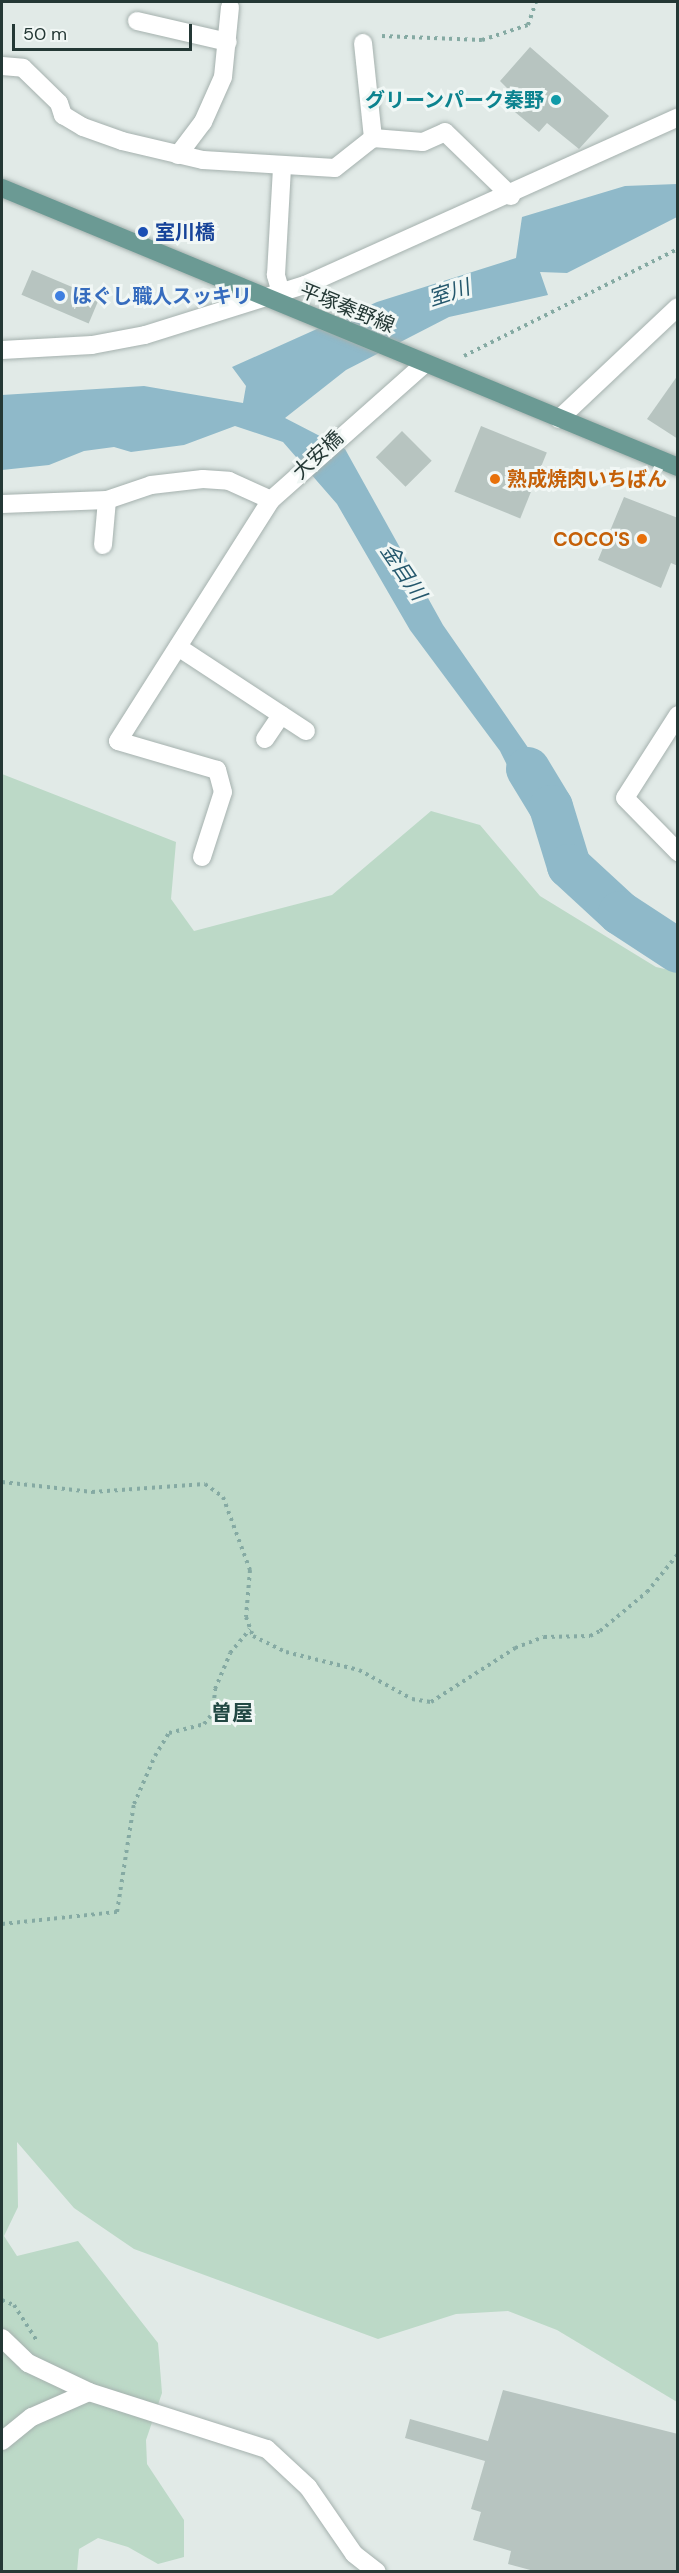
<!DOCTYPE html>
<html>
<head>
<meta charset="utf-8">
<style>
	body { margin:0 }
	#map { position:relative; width:679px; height:2573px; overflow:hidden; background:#e1eae7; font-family:"DM Sans","Noto Sans JP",sans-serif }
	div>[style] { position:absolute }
	.green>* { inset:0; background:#bcd9c7 }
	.water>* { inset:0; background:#8fb9c9 }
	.river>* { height:44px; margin:-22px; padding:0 22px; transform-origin:22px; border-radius:22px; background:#8fb9c9 }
	.building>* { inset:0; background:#b7c4c0; transform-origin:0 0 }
	.path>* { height:4px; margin-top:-2px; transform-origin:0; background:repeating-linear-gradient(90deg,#85aaa3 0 3px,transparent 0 7.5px) }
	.roads { filter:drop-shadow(0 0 2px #a5b1ae) drop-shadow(0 0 2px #a5b1ae) }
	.minor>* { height:18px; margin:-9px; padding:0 9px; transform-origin:9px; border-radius:9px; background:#fff }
	.major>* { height:18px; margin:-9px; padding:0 9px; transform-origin:9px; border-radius:9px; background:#6b9a94 }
	.dots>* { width:16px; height:16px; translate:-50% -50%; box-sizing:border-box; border:3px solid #f1f7f5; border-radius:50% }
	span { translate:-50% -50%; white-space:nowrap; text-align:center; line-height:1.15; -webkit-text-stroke:6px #f1f7f5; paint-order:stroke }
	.culture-label { font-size:20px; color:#0d838f; font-weight:700 }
	.right { translate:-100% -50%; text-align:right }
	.transit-label { font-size:20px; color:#164399; font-weight:700 }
	.left { translate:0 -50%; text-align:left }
	.shop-label { font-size:20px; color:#366cbe; font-weight:700 }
	.street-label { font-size:20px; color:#243835 }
	.food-label { font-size:20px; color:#c56008; font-weight:700 }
	.water-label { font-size:21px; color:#25586d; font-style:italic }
	.neighbourhood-label { font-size:21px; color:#224843; font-weight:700 }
	.frame { position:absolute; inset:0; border:3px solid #243835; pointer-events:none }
	.scale { position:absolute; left:12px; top:24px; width:180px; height:27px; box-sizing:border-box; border:3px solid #243835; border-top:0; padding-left:8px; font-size:18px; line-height:21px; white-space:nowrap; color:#243835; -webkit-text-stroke:4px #f1f7f5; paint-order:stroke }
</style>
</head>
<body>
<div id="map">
	<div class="green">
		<div style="clip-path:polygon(2px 774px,176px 842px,171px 899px,194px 931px,332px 895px,431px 811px,480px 825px,540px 896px,656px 967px,678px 972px,677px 2402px,557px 2330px,508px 2311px,456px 2314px,378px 2339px,134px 2249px,74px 2208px,17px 2142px,18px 2207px,4px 2236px,17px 2256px,78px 2241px,158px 2343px,162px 2393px,146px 2440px,147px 2464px,184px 2520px,184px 2557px,158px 2564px,128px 2547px,98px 2538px,79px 2549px,77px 2572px,2px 2571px)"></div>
	</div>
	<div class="water">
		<div style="clip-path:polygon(677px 184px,677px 217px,567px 273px,540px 272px,548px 295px,449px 317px,346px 370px,285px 418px,345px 449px,443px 625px,563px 798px,560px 825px,511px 773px,500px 751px,410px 630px,337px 504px,283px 442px,235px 426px,184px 445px,131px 452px,114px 447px,84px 451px,49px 465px,2px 470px,2px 395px,144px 386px,243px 403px,246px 386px,232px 367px,377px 302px,516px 258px,522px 217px,625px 186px)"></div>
	</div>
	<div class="river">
		<div style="left:528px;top:769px;width:44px;rotate:58.8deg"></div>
		<div style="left:551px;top:807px;width:62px;rotate:73deg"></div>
		<div style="left:569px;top:866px;width:69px;rotate:42.7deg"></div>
		<div style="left:620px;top:913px;width:69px;rotate:33.2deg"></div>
	</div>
	<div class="building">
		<div style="clip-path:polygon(530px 47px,609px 116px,579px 149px,547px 123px,539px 132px,498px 98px,507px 88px,500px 81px)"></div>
		<div style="left:32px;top:270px;width:73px;height:27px;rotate:23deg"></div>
		<div style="clip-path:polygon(678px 375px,678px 439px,647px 419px)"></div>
		<div style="left:481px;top:426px;width:71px;height:71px;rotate:22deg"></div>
		<div style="left:402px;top:431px;width:42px;height:37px;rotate:45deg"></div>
		<div style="clip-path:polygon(624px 497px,678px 518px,678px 566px,671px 563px,661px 588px,598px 560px)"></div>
		<div style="clip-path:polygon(503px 2390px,678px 2434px,678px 2571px,534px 2571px,508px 2564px,511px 2551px,473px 2540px,481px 2512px,471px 2509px,485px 2461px,405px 2438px,410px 2419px,488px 2441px)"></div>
	</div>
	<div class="path">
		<div style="left:382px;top:36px;width:100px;rotate:2.3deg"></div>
		<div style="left:482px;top:40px;width:48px;rotate:-18.1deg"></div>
		<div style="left:528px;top:25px;width:24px;rotate:-71deg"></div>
		<div style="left:464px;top:356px;width:239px;rotate:-26.6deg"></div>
		<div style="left:2px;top:1482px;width:91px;rotate:6.3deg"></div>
		<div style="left:92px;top:1492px;width:113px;rotate:-4deg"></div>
		<div style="left:205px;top:1484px;width:22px;rotate:36deg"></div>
		<div style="left:223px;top:1497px;width:78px;rotate:69.7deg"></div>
		<div style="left:250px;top:1570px;width:47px;rotate:94.9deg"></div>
		<div style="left:246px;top:1617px;width:20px;rotate:70deg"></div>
		<div style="left:253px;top:1636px;width:37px;rotate:26deg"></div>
		<div style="left:286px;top:1652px;width:75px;rotate:13.9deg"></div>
		<div style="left:359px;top:1670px;width:60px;rotate:28.7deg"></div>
		<div style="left:412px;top:1699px;width:19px;rotate:9deg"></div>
		<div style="left:431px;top:1702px;width:100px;rotate:-32.7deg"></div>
		<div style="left:515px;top:1648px;width:31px;rotate:-21deg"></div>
		<div style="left:544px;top:1637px;width:46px;rotate:-1.2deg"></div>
		<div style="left:590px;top:1636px;width:11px;rotate:-27deg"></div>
		<div style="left:600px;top:1631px;width:61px;rotate:-39.7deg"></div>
		<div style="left:647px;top:1592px;width:49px;rotate:-50.8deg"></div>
		<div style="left:2px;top:1924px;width:116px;rotate:-6deg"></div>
		<div style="left:117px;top:1912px;width:109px;rotate:-81.1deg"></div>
		<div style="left:134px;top:1804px;width:52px;rotate:-66.4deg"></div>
		<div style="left:155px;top:1756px;width:27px;rotate:-59deg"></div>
		<div style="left:169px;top:1733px;width:36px;rotate:-14deg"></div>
		<div style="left:204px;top:1724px;width:14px;rotate:-51deg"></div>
		<div style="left:213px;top:1713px;width:24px;rotate:-85deg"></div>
		<div style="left:215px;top:1689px;width:39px;rotate:-67deg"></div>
		<div style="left:230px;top:1653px;width:31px;rotate:-50deg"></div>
		<div style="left:2px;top:2300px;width:13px;rotate:23deg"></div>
		<div style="left:14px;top:2305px;width:43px;rotate:57.4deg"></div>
	</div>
	<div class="roads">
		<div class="minor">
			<div style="left:137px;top:21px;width:93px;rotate:13deg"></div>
			<div style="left:363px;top:43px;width:96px;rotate:84deg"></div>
			<div style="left:2px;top:66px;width:21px;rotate:5deg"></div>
			<div style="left:23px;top:68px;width:50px;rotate:44.2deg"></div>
			<div style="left:59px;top:103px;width:13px;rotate:72deg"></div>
			<div style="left:63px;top:115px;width:23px;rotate:31deg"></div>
			<div style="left:83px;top:127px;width:41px;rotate:19.7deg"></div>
			<div style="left:122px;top:141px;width:83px;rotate:13.2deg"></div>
			<div style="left:203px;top:160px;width:132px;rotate:3.5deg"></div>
			<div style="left:335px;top:168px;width:48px;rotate:-38.3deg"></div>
			<div style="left:373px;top:138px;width:50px;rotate:4.6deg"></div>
			<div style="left:423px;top:142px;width:24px;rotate:-24deg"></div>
			<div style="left:445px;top:132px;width:92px;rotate:44.1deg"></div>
			<div style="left:178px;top:155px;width:41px;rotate:-52.9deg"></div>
			<div style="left:203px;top:122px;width:49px;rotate:-66deg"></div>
			<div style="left:223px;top:77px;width:70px;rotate:-84.3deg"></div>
			<div style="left:281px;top:293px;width:19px;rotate:-106deg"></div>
			<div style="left:276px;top:275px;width:108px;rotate:-86.8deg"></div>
			<div style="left:2px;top:350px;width:90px;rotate:-3.2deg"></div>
			<div style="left:92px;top:345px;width:54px;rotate:-10.7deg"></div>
			<div style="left:145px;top:335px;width:168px;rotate:-17.4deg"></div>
			<div style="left:305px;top:285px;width:409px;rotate:-24.2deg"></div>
			<div style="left:559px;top:419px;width:163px;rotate:-43.3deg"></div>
			<div style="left:2px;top:504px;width:105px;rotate:-2.2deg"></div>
			<div style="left:107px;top:500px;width:46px;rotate:-18.8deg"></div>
			<div style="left:151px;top:485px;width:52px;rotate:-6.6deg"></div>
			<div style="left:203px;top:479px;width:26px;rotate:4deg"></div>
			<div style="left:229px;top:481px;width:46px;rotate:24.3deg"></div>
			<div style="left:103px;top:545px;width:45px;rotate:-84.9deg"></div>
			<div style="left:178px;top:647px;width:153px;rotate:33.3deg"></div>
			<div style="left:678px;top:715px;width:98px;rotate:122.6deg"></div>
			<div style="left:625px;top:798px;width:76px;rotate:45.5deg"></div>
			<div style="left:265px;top:739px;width:29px;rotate:-56deg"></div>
			<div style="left:202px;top:857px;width:68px;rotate:-72.1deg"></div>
			<div style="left:223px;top:792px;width:23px;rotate:-105deg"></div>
			<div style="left:217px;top:770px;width:103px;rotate:-163.7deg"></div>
			<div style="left:118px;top:741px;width:285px;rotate:-57.6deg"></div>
			<div style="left:271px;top:500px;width:205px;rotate:-41.6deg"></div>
			<div style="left:2px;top:2338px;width:36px;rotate:44deg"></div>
			<div style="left:28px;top:2363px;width:68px;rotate:25.4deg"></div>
			<div style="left:2px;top:2441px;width:38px;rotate:-39deg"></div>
			<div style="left:32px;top:2417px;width:62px;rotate:-23.7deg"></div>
			<div style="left:89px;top:2392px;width:187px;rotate:17.8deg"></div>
			<div style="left:267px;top:2449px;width:56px;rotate:42.8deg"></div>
			<div style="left:308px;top:2487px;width:81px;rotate:55.5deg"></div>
			<div style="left:354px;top:2554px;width:29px;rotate:38deg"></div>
		</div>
		<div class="major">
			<div style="left:2px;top:188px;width:731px;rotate:22.43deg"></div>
		</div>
	</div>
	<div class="dots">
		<div style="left:556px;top:100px;background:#0f9aa8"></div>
		<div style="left:143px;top:232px;background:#1a4fb4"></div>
		<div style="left:60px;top:296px;background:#3f7fe0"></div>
		<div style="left:495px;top:479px;background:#e8710a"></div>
		<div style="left:642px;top:539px;background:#e8710a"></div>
	</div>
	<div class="culture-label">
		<span class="right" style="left:544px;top:100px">グリーンパーク秦野</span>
	</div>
	<div class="transit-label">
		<span class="left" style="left:155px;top:232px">室川橋</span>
	</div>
	<div class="shop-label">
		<span class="left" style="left:72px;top:296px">ほぐし職人スッキリ</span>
	</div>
	<div class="street-label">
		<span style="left:347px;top:308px;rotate:22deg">平塚秦野線</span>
		<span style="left:318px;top:455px;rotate:-43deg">大安橋</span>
	</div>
	<div class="food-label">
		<span class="left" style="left:507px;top:479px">熟成焼肉いちばん</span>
		<span class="right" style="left:630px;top:539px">COCO'S</span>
	</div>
	<div class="water-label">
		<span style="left:449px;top:293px;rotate:-18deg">室川</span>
		<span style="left:403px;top:572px;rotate:56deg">金目川</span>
	</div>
	<div class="neighbourhood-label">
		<span style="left:232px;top:1713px">曽屋</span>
	</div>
	<div class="frame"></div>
	<div class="scale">50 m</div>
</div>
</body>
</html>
